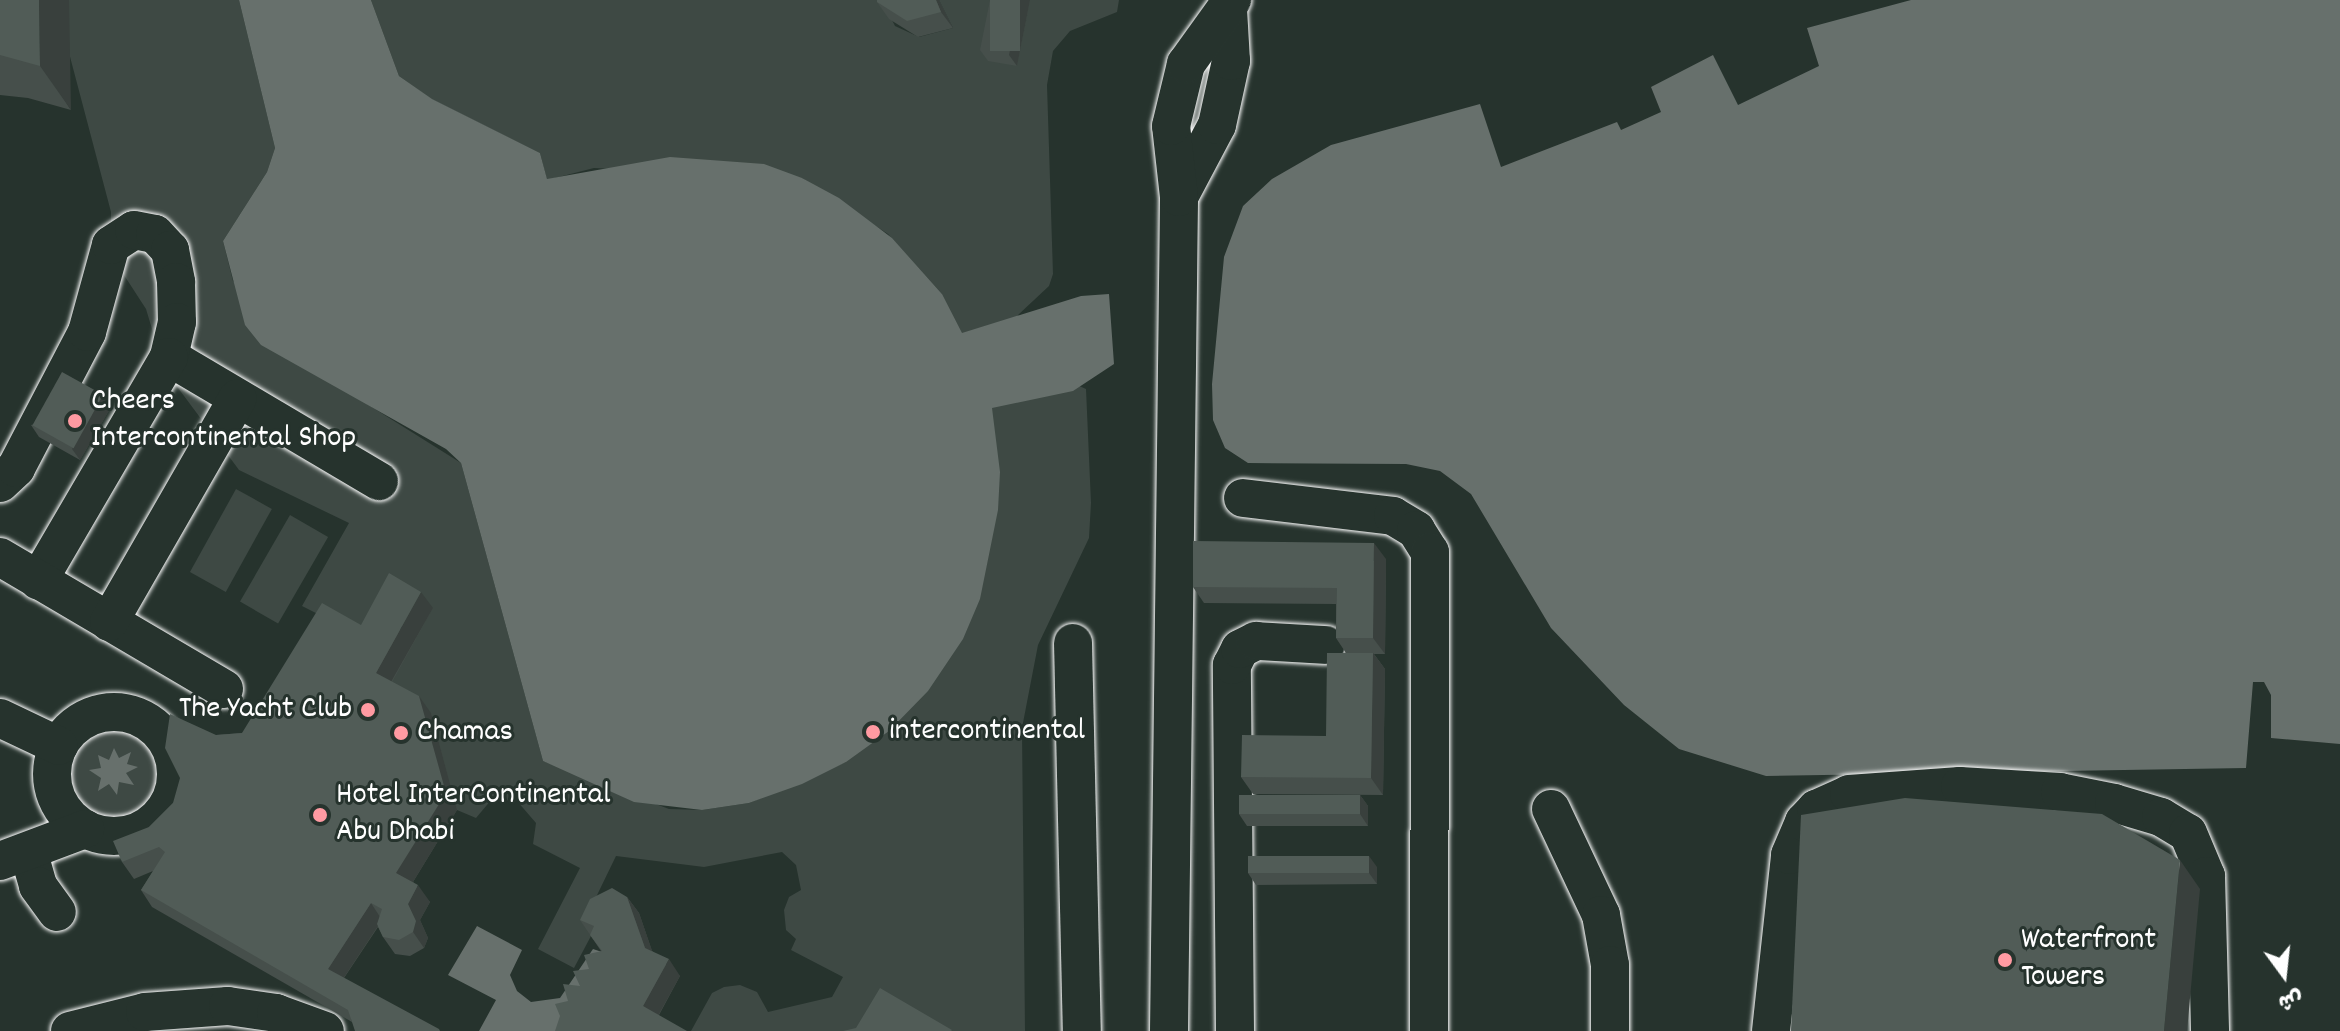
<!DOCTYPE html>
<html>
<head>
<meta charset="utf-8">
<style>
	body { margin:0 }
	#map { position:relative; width:2340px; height:1031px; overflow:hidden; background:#26332d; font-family:Dekko,"Playpen Sans Arabic",sans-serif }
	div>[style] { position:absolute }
	.green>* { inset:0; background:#3e4944; transform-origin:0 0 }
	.round { border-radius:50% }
	.water>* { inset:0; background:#67706c }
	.roads { filter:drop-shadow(0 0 2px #fff) drop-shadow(0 0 2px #fff) }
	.minor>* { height:38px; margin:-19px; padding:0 19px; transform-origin:19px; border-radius:19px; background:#26332d }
	.minor>.ring { margin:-19px; padding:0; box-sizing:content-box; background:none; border:38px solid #26332d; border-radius:50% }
	.wall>* { inset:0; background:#464f4b }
	.shaded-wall>* { inset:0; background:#39403d }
	.building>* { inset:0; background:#515c57; transform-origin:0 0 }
	.dots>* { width:22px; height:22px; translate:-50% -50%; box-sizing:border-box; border:4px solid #26332d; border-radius:50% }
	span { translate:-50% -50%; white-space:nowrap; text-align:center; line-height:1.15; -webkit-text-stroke:6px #26332d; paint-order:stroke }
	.poi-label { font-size:32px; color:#fff }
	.left { translate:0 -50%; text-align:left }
	.right { translate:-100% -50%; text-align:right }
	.north { position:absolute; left:2244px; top:935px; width:80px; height:80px; -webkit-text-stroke:6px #26332d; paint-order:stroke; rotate:165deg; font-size:22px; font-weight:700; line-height:32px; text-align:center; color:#fff }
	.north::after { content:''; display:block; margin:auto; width:28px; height:36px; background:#fff; clip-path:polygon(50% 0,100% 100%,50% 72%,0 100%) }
</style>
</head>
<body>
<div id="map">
	<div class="green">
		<div style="clip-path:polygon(46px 0,239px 0,275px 148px,267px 172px,223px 241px,233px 281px,351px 394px,461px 463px,543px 761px,669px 809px,702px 810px,749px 803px,846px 762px,942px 294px,888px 234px,802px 178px,594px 168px,547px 180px,540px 153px,431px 99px,399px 76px,371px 0,882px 0,895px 26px,919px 37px,953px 28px,939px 0,1119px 0,1117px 12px,1070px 31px,1053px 51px,1047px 85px,1053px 274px,1049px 286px,1018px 315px,1064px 379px,1086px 389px,1091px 503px,1089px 538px,1038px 645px,1022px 728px,1025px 1031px,691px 1031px,712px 993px,724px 987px,740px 985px,757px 992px,768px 1012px,832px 997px,843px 977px,791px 950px,796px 939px,786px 930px,784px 910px,789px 897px,801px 890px,796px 865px,782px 852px,704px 867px,616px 856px,584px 922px,591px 936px,574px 968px,538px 949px,580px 868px,533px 844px,536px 823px,517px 801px,492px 799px,476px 818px,457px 810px,387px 689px,432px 608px,375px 643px,302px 606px,349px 523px,239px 470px,164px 369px,146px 309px,111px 255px,111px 212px,64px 34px)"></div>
		<div style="left:236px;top:489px;width:41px;height:95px;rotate:29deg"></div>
		<div style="left:290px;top:515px;width:44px;height:100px;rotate:30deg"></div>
		<div class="round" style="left:64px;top:725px;width:98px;height:98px"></div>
	</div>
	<div class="water">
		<div style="clip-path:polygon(239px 0,371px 0,399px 76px,432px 99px,540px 153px,547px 179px,670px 157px,764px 164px,802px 178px,839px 198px,892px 238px,942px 294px,962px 333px,1081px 296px,1109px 294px,1114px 364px,1073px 391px,992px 408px,1000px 472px,998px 510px,980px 599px,963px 639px,928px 691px,889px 731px,846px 762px,802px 784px,749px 803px,702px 810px,634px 802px,543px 761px,461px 463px,446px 449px,261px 345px,245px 325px,223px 241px,267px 172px,275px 148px)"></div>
		<div style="clip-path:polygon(1911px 0,2340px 0,2340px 744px,2271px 738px,2271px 695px,2264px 682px,2253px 682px,2246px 768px,1766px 776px,1679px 749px,1624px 705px,1551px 628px,1471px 494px,1440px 471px,1406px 464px,1248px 463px,1225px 448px,1213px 420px,1212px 384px,1224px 257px,1243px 206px,1272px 179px,1331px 145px,1480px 104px,1501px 167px,1617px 122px,1621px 130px,1661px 112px,1651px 87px,1713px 55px,1738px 105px,1819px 66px,1807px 28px)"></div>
		<div style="clip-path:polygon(114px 748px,119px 758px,131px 752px,127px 764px,138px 767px,126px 773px,134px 785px,119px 782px,117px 795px,109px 784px,98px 791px,101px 778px,89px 770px,101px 768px,98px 755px,109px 760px)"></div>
		<div style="clip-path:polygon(477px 926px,522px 950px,510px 975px,517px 991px,531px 1002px,560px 998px,593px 949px,602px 952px,571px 1031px,479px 1031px,496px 1000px,448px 975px)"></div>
	</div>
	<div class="roads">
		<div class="minor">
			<div style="left:1179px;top:197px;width:81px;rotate:-62.2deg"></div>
			<div style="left:1217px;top:125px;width:66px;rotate:-77.7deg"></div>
			<div style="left:1231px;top:61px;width:52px;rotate:-93.3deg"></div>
			<div style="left:169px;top:357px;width:244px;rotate:30.6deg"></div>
			<div style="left:0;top:483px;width:22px;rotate:-43deg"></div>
			<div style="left:16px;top:468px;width:153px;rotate:-62.4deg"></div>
			<div style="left:87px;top:332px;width:90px;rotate:-74.6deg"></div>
			<div style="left:111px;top:245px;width:27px;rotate:-33deg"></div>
			<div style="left:134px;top:230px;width:21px;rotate:11deg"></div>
			<div style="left:155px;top:234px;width:22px;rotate:47deg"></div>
			<div style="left:170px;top:250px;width:33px;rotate:79deg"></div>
			<div style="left:176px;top:282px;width:40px;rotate:88.6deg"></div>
			<div style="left:177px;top:322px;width:36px;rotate:103deg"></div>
			<div style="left:169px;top:357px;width:259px;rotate:120.3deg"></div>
			<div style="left:1243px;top:498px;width:151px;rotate:6.8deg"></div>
			<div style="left:1393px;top:516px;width:27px;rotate:31deg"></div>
			<div style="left:1416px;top:530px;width:26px;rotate:58deg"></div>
			<div style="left:1430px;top:552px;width:479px;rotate:90.1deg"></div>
			<div style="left:0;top:557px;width:260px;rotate:30.5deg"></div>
			<div style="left:109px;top:622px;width:258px;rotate:-60.1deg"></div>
			<div style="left:1073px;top:643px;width:388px;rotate:88.7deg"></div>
			<div class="ring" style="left:52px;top:712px;width:86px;height:86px"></div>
			<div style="left:0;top:718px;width:65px;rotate:25.4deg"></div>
			<div style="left:1551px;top:809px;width:117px;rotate:64.7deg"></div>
			<div style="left:1601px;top:915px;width:51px;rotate:79.8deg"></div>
			<div style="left:1610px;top:965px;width:66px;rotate:90deg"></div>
			<div style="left:29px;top:854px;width:33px;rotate:74deg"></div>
			<div style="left:38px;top:886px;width:32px;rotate:54deg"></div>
			<div style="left:0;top:861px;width:91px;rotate:-20.6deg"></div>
			<div style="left:70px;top:1031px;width:77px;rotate:-14.2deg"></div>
			<div style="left:145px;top:1012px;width:83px;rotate:-4.1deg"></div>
			<div style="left:228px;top:1006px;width:49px;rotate:8.3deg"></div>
			<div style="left:276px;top:1013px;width:52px;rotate:20.2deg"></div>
			<div style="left:1169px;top:1031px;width:834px;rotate:-89.31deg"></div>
			<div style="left:1179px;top:197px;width:71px;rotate:-96.4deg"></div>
			<div style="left:1171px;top:126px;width:64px;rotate:-76.4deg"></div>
			<div style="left:1186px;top:64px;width:79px;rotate:-54.3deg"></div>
			<div style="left:1235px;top:1031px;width:366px;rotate:-90.5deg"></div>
			<div style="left:1232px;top:665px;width:18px;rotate:-63deg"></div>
			<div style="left:1240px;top:649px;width:18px;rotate:-27deg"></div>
			<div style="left:1256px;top:641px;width:70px;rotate:3.3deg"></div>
			<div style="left:1771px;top:1031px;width:177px;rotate:-83.8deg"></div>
			<div style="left:1790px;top:855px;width:36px;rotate:-67deg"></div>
			<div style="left:1804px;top:822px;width:18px;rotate:-47deg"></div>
			<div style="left:1816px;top:809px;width:36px;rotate:-24deg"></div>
			<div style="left:1849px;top:794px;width:111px;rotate:-4.1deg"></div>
			<div style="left:1960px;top:786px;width:100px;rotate:3.4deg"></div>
			<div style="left:2060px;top:792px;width:55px;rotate:11.5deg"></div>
			<div style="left:2114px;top:803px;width:49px;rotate:16.6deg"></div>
			<div style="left:2161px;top:817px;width:31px;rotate:31deg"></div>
			<div style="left:2188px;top:833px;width:47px;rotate:67.3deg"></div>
			<div style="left:2206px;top:876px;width:155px;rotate:88.5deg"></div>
		</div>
	</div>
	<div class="wall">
		<div style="clip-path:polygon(0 0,71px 110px,28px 98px,0 95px)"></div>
		<div style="clip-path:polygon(939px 0,953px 28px,918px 37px,889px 19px,877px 2px)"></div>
		<div style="clip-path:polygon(990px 0,1030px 0,1017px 66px,988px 61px,980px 50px)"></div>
		<div style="clip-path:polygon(111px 407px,80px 460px,39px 437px,31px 425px)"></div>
		<div style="clip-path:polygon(1386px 559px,1385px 654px,1374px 654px,1385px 669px,1383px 795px,1253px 794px,1241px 777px,1326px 736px,1346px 653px,1336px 638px,1336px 604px,1204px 603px,1193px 587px)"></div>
		<div style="clip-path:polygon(433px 608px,392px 682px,431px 713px,457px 810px,413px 882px,430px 902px,420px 920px,428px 938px,424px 948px,410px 956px,395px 954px,383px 937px,378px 927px,344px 978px,352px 1022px,152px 907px,141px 890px,153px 871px,134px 879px,122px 862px,149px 827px,173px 803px,216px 735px,242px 733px)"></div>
		<div style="clip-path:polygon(1360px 795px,1368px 806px,1368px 826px,1247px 826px,1239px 814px)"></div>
		<div style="clip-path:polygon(1377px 867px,1377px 884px,1256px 885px,1248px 873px)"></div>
		<div style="clip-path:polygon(627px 897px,639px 913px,652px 951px,680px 976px,659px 1015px,568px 1001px,580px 986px,589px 969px,601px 951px,580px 920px)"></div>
	</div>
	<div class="shaded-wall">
		<div style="clip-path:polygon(39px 0,69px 0,71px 110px,40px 66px)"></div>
		<div style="clip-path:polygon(936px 0,939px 0,953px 28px,941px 12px)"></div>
		<div style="clip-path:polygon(1020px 0,1030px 0,1017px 66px,1009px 55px)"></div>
		<div style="clip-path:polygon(103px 395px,111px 407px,80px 460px,72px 449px)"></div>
		<div style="clip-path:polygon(1374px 543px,1386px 559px,1385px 654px,1373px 638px)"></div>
		<div style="clip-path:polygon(421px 592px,433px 608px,387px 689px,376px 673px)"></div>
		<div style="clip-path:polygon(1373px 653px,1385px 669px,1383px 795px,1371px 778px)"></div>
		<div style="clip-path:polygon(419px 696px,431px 713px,457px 810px,408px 890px,396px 873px)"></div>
		<div style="clip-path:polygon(1360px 795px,1368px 806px,1368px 826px,1360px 814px)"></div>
		<div style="clip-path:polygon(1369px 856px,1377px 867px,1377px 884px,1369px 873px)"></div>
		<div style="clip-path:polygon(2180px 860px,2200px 889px,2187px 1031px,2164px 1031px)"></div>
		<div style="clip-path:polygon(418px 885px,430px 902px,420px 920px,428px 938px,424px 948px,413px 932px,408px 904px)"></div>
		<div style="clip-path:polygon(627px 897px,639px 913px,657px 965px,645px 948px)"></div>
		<div style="clip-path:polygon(371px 903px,382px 920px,339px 985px,328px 969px)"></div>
		<div style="clip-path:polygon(669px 959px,680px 976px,654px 1023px,643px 1006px)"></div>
	</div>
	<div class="building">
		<div style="clip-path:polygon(0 0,39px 0,40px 66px,0 55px)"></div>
		<div style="clip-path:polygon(877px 0,936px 0,941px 12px,907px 21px,877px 2px)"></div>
		<div style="left:990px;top:0;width:30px;height:51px"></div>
		<div style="left:62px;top:372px;width:47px;height:61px;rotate:29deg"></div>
		<div style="clip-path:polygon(1193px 541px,1374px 543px,1373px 638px,1336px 638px,1337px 588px,1193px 587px)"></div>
		<div style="clip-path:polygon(389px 573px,421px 592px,376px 673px,419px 696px,446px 793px,396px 873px,418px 885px,408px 904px,416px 921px,413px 932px,399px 940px,383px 937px,377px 924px,382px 909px,371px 903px,328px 969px,439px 1029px,440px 1031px,355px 1031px,348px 1010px,141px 890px,165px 852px,159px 847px,122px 862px,113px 841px,149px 827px,173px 803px,180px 778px,165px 748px,170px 714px,216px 735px,242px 733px,322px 603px,361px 625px)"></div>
		<div style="clip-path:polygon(1327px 653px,1373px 653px,1371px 778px,1241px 777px,1242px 735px,1326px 736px)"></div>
		<div style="left:1239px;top:795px;width:121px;height:19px"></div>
		<div style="clip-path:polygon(1905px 798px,2102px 814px,2180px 860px,2164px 1031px,1791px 1031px,1801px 815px)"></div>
		<div style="left:1248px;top:856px;width:121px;height:17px"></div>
		<div style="clip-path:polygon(612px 888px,627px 897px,645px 948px,669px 959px,643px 1006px,687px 1031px,555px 1031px,560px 1016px,555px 1004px,568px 1001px,563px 984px,580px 986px,573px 971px,589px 969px,584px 955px,602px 951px,590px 935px,594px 926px,580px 920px,590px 899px)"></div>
		<div style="clip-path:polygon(880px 988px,952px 1030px,951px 1031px,843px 1031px,856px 1028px)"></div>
	</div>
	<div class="dots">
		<div style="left:75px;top:421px;background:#ff9aa2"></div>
		<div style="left:368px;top:710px;background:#ff9aa2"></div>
		<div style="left:873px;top:732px;background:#ff9aa2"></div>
		<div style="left:401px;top:733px;background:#ff9aa2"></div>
		<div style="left:320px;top:815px;background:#ff9aa2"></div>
		<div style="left:2005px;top:960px;background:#ff9aa2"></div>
	</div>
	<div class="poi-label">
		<span class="left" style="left:91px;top:421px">Cheers<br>Intercontinental Shop</span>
		<span class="right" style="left:352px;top:710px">The Yacht Club</span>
		<span class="left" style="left:889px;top:732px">intercontinental</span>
		<span class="left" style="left:417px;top:733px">Chamas</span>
		<span class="left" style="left:336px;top:815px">Hotel InterContinental<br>Abu Dhabi</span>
		<span class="left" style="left:2021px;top:960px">Waterfront<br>Towers</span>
	</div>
	<div class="north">ش</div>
</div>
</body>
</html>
